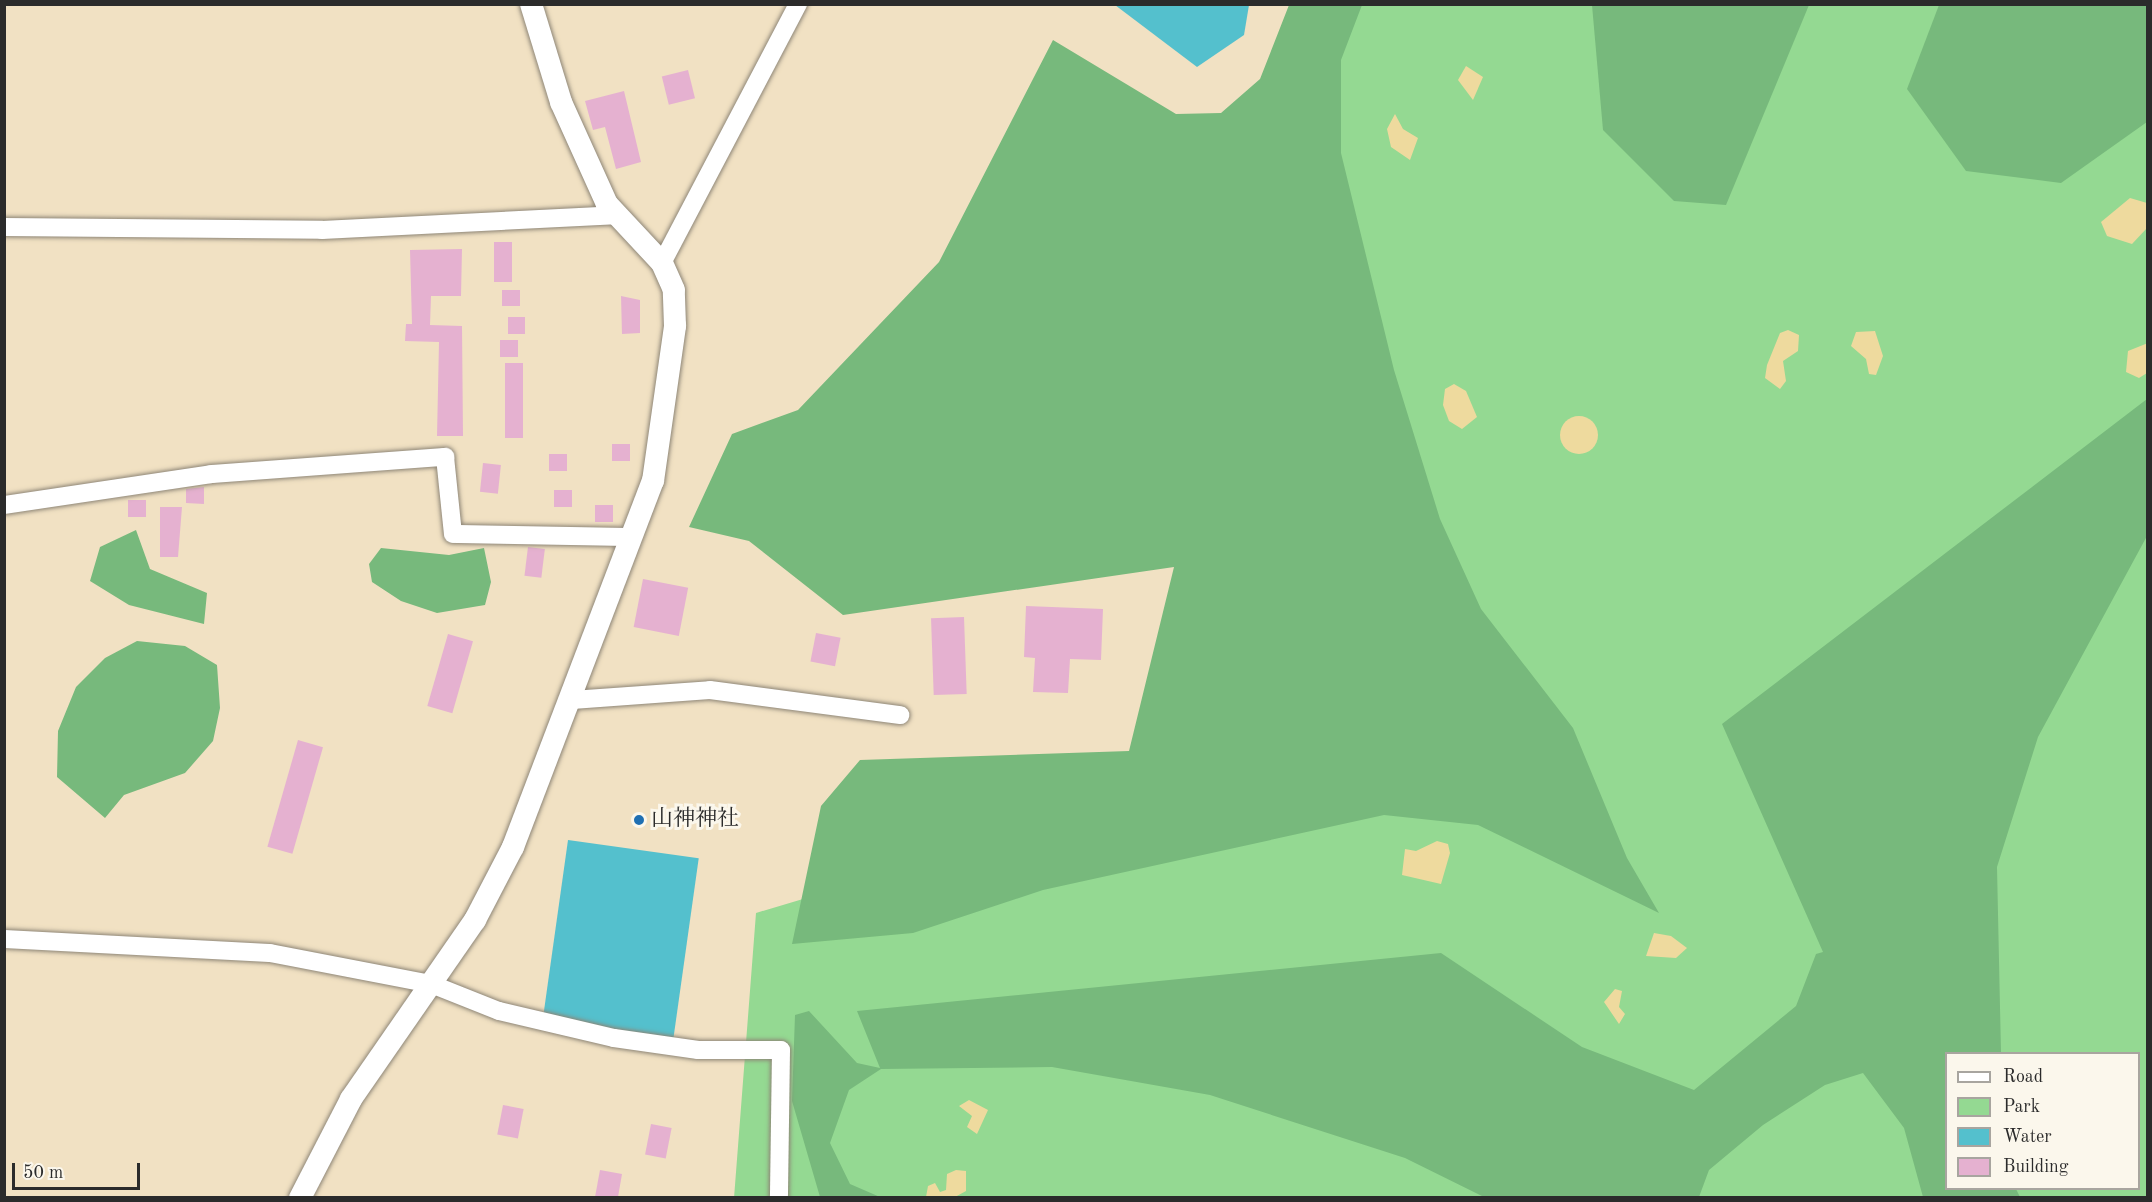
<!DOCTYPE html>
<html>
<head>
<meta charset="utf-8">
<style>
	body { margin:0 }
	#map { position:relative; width:2152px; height:1202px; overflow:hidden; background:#f1e1c3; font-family:"Old Standard TT","Noto Serif JP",serif }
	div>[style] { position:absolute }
	.green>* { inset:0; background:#94d992 }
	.forest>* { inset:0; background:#77b97c }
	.sand>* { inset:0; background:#eeda9e }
	.round { border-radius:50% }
	.water>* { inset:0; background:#54c0cd; transform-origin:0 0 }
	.building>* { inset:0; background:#e5b1d0; transform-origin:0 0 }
	.roads { filter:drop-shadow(0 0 2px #8e8677) drop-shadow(0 0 2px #8e8677) }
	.minor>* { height:18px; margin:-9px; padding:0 9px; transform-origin:9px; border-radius:9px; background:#fff }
	.tertiary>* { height:22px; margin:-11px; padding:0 11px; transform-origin:11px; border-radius:11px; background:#fff }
	.dots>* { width:16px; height:16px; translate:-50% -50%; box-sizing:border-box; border:3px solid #fbf7ec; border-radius:50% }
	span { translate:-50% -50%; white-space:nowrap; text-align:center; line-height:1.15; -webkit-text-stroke:6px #fbf7ec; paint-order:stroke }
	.poi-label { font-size:22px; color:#2b2b2b }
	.left { translate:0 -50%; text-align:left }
	.frame { position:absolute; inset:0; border:6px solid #2b2b2b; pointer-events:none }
	.legend { position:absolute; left:1945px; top:1052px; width:195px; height:138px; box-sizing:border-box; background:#fbf7ec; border:2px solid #a8a59f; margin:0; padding:8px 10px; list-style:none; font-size:18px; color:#2b2b2b }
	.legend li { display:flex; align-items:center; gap:12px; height:30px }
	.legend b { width:30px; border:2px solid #a8a59f }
	.scale { position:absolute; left:12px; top:1163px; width:128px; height:27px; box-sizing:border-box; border:3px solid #2b2b2b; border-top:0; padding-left:8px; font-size:18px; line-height:21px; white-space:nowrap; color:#2b2b2b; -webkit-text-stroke:4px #fbf7ec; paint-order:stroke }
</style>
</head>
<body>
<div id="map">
	<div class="green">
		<div style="clip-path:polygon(evenodd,1301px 5px,2147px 5px,2147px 1197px,734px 1198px,756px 913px,1425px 713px,1301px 5px,1946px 1054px,2138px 1054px,2138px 1188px,1946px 1188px,1946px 1054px)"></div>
	</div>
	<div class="forest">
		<div style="clip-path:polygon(1289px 5px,1362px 5px,1341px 60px,1341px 153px,1394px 370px,1440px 519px,1481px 609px,1573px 728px,1627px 858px,1659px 913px,1478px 825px,1384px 815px,1043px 890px,913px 933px,792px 944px,821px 806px,860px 760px,1129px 751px,1174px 567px,843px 615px,749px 541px,689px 527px,732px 434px,798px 410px,939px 262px,1053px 40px,1176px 114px,1221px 113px,1260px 79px)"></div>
		<div style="clip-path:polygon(1592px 5px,1809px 5px,1726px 205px,1674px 201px,1603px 130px)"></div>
		<div style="clip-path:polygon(1939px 5px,2147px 5px,2147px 122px,2061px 183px,1966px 171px,1907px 89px)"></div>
		<div style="clip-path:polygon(2147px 399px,2147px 536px,2038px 737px,1997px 867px,2001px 1053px,1946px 1054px,1946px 1188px,2016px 1189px,2020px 1197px,1923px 1197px,1904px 1128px,1863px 1073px,1825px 1085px,1763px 1125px,1709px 1170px,1699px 1197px,1486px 1198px,1405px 1158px,1210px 1095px,1052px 1067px,881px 1069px,849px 1090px,830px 1143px,850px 1184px,880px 1197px,820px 1197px,792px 1101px,795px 1015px,809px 1011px,857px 1063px,880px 1068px,857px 1011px,1441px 953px,1582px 1047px,1694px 1090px,1796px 1006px,1816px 954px,1823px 952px,1722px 724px)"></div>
		<div style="clip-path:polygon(136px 530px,150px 569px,207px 593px,204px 624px,129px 605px,90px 581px,100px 547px)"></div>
		<div style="clip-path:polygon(381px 548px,449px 555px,484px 548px,491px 582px,485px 605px,437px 613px,401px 601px,372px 582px,369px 564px)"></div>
		<div style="clip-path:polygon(137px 641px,185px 646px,217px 665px,220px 708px,213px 741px,185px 773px,124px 795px,105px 818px,57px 777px,58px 731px,76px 687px,105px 658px)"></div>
	</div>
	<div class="sand">
		<div style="clip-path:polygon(1466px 66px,1483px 77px,1473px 100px,1458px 80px)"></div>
		<div style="clip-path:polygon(1395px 114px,1403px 129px,1418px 138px,1410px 160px,1391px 147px,1387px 129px)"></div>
		<div style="clip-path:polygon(2130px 198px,2147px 203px,2147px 228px,2132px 244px,2107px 236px,2101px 222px)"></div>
		<div style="clip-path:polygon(1788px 330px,1799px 335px,1798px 351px,1783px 361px,1786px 381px,1780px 389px,1765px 378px,1767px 365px,1780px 333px)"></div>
		<div style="clip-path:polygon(1875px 331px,1883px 356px,1876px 375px,1869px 374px,1866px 359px,1851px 346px,1856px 332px)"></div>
		<div style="clip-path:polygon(2148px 343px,2147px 373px,2139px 378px,2126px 372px,2128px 351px)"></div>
		<div style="clip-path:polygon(1454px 384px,1466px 391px,1477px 417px,1462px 429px,1449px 421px,1443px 405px,1445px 389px)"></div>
		<div class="round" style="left:1560px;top:416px;width:38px;height:38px"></div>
		<div style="clip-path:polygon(1437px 841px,1448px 844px,1450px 853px,1441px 884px,1402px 875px,1405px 849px,1416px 851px)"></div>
		<div style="clip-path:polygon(1654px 933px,1671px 936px,1687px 948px,1676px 958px,1646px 956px)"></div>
		<div style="clip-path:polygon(1615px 989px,1622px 991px,1619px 1007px,1625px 1014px,1619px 1024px,1604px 1002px)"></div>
		<div style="clip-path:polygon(969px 1100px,988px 1110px,977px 1134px,967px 1127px,972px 1116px,959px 1106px)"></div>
		<div style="clip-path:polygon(956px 1170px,966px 1171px,966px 1191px,955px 1197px,926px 1197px,928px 1186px,935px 1183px,940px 1192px,946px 1190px,947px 1174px)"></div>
	</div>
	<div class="water">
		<div style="clip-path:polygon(1115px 5px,1249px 5px,1244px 35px,1197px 67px)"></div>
		<div style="left:568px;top:840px;width:132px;height:182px;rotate:8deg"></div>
	</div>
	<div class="building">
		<div style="left:688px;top:70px;width:29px;height:27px;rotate:76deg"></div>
		<div style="clip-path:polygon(624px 91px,641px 162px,616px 169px,605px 127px,593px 130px,585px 101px)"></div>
		<div style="left:494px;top:242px;width:18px;height:40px"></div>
		<div style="clip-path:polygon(462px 249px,461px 296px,431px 296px,430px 325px,462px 326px,463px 436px,437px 436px,439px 342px,405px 341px,406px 324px,412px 324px,410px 250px)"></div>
		<div style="left:502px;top:290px;width:18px;height:16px"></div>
		<div style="clip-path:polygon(621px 296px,640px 300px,640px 333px,622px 334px)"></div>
		<div style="left:508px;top:317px;width:17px;height:17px"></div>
		<div style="left:500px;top:340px;width:18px;height:17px"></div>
		<div style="left:505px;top:363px;width:18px;height:75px"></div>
		<div style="left:612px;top:444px;width:18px;height:17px"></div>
		<div style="left:549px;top:454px;width:18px;height:17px"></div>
		<div style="left:483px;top:463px;width:18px;height:29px;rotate:6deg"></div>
		<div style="clip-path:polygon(204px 487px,204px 504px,186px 503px,186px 489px)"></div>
		<div style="left:554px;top:490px;width:18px;height:17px"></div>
		<div style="left:128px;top:500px;width:18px;height:17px"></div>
		<div style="left:595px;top:505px;width:18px;height:17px"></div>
		<div style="clip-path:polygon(160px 507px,182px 507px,178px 557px,160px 557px)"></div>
		<div style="left:528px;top:547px;width:17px;height:29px;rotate:7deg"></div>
		<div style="left:643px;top:579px;width:46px;height:49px;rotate:11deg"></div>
		<div style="clip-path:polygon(1026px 606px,1103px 609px,1101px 660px,1070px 659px,1068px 693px,1033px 692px,1035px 658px,1024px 657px)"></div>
		<div style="left:964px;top:617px;width:77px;height:33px;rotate:88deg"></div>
		<div style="left:816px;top:633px;width:25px;height:29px;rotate:11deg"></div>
		<div style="left:448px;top:634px;width:26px;height:75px;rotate:16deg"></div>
		<div style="left:298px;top:740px;width:26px;height:111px;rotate:16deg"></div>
		<div style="left:503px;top:1105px;width:21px;height:30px;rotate:11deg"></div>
		<div style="left:651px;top:1124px;width:21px;height:31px;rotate:11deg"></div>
		<div style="clip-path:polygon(600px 1170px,622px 1174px,618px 1197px,595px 1197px)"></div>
	</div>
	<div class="roads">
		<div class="minor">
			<div style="left:4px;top:227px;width:318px;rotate:0.5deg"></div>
			<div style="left:322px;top:230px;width:293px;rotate:-2.9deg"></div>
			<div style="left:662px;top:263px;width:293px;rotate:-62.3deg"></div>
			<div style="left:4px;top:505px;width:209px;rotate:-8.5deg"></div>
			<div style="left:211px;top:474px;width:235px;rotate:-4.2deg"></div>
			<div style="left:445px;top:457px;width:77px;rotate:84.1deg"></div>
			<div style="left:453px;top:534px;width:179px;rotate:1deg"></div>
			<div style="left:572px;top:700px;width:138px;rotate:-4.1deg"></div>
			<div style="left:710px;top:690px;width:192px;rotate:7.5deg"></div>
			<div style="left:4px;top:939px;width:266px;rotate:3deg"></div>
			<div style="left:270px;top:953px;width:164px;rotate:10.9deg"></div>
			<div style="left:431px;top:984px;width:73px;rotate:21.7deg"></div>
			<div style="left:499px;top:1011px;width:118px;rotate:13.2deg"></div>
			<div style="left:614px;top:1038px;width:85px;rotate:8.1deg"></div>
			<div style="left:698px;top:1050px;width:83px"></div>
			<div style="left:781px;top:1050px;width:148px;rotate:90.8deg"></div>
		</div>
		<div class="tertiary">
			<div style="left:300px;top:1198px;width:111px;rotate:-62.7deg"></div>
			<div style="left:351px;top:1099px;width:218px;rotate:-55.3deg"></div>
			<div style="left:475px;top:920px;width:82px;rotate:-62.5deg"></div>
			<div style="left:513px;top:847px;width:392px;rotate:-69.1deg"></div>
			<div style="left:653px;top:481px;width:157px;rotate:-81.9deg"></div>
			<div style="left:675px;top:326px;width:36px;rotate:-92deg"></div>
			<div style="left:674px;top:290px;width:30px;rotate:-114deg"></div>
			<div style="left:662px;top:263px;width:81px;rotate:-133deg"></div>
			<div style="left:607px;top:204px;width:112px;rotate:-114.3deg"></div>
			<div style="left:561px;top:102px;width:102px;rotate:-107deg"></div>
		</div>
	</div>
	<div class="dots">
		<div style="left:639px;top:820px;background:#1f6fb2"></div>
	</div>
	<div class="poi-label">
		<span class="left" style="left:651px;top:820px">山神神社</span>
	</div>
	<div class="frame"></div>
	<ul class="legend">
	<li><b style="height:8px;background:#fff"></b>Road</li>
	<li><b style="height:16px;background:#94d992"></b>Park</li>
	<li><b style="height:16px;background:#54c0cd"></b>Water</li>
	<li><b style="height:16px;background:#e5b1d0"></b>Building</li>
	</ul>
	<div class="scale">50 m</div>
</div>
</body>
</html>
